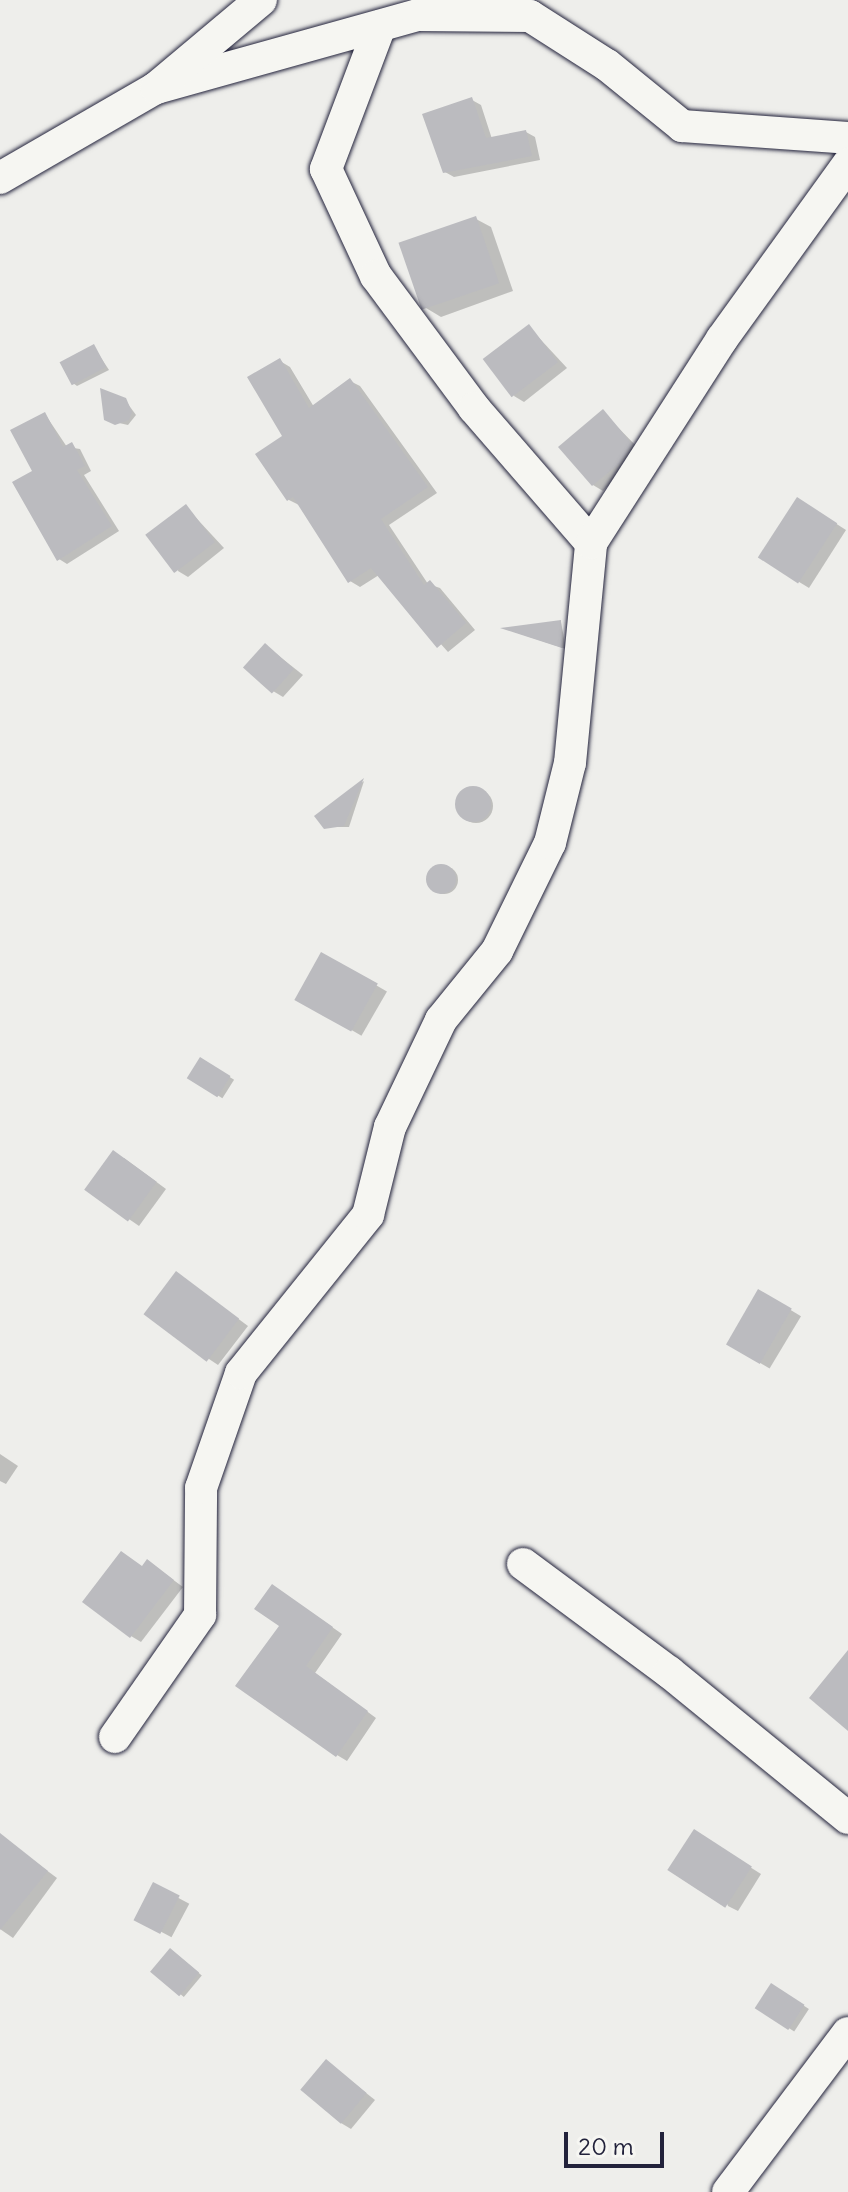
<!DOCTYPE html>
<html>
<head>
<meta charset="utf-8">
<style>
	body { margin:0 }
	#map { position:relative; width:848px; height:2192px; overflow:hidden; background:#eeeeeb; font-family:Delius,sans-serif }
	div>[style] { position:absolute }
	.shadow>* { inset:0; background:#0003; transform-origin:0 0 }
	.round { border-radius:50% }
	.building>* { inset:0; background:#bbbbbf; transform-origin:0 0 }
	.roads { filter:drop-shadow(0 0 2px #22223b) drop-shadow(0 0 2px #22223b) }
	.minor>* { height:32px; margin:-16px; padding:0 16px; transform-origin:16px; border-radius:16px; background:#f6f6f2 }
	span { translate:-50% -50%; white-space:nowrap; text-align:center; line-height:1.15; -webkit-text-stroke:6px #f6f6f2; paint-order:stroke }
	.scale { position:absolute; left:564px; top:2132px; width:100px; height:36px; box-sizing:border-box; border:4px solid #22223b; border-top:0; padding-left:10px; font-size:24px; line-height:28px; white-space:nowrap; color:#22223b; -webkit-text-stroke:6px #f6f6f2; paint-order:stroke }
</style>
</head>
<body>
<div id="map">
	<div class="shadow">
		<div style="clip-path:polygon(472px 100px,481px 105px,492px 139px,526px 132px,535px 137px,540px 160px,454px 177px,445px 172px)"></div>
		<div style="clip-path:polygon(476px 219px,491px 227px,513px 291px,441px 317px,426px 308px)"></div>
		<div style="clip-path:polygon(529px 327px,567px 368px,524px 402px,514px 396px)"></div>
		<div style="clip-path:polygon(94px 347px,109px 370px,77px 386px,73px 383px)"></div>
		<div style="clip-path:polygon(280px 361px,290px 367px,314px 407px,350px 381px,360px 386px,437px 493px,389px 525px,428px 584px,440px 588px,475px 630px,448px 652px,379px 575px,360px 587px,350px 581px,299px 505px,289px 500px)"></div>
		<div style="clip-path:polygon(125px 400px,136px 415px,128px 425px,110px 421px)"></div>
		<div style="clip-path:polygon(603px 412px,641px 451px,603px 491px,593px 485px)"></div>
		<div style="clip-path:polygon(45px 414px,67px 447px,80px 449px,91px 471px,84px 475px,119px 531px,67px 564px,59px 559px,35px 472px)"></div>
		<div style="clip-path:polygon(807px 505px,846px 530px,809px 588px,760px 558px)"></div>
		<div style="clip-path:polygon(186px 507px,224px 548px,188px 577px,178px 571px)"></div>
		<div style="clip-path:polygon(561px 622px,566px 649px,506px 629px)"></div>
		<div style="clip-path:polygon(265px 645px,303px 675px,283px 697px,273px 691px)"></div>
		<div style="clip-path:polygon(364px 781px,349px 827px,325px 827px,316px 816px)"></div>
		<div class="round" style="left:459px;top:789px;width:34px;height:34px"></div>
		<div class="round" style="left:430px;top:866px;width:28px;height:28px"></div>
		<div style="left:322px;top:954px;width:75px;height:51px;rotate:30deg"></div>
		<div style="left:201px;top:1059px;width:39px;height:22px;rotate:32deg"></div>
		<div style="clip-path:polygon(124px 1158px,166px 1189px,139px 1226px,87px 1190px)"></div>
		<div style="clip-path:polygon(186px 1280px,248px 1326px,218px 1365px,209px 1359px)"></div>
		<div style="left:759px;top:1291px;width:49px;height:61px;rotate:31deg"></div>
		<div style="clip-path:polygon(0 1454px,18px 1466px,6px 1484px,0 1481px)"></div>
		<div style="clip-path:polygon(143px 1568px,157px 1568px,183px 1587px,141px 1642px,131px 1636px)"></div>
		<div style="clip-path:polygon(282px 1592px,342px 1634px,315px 1673px,376px 1718px,347px 1761px,337px 1755px,282px 1625px)"></div>
		<div style="clip-path:polygon(3px 1838px,57px 1878px,13px 1938px,0 1929px)"></div>
		<div style="clip-path:polygon(704px 1838px,761px 1874px,738px 1911px,728px 1906px)"></div>
		<div style="left:154px;top:1885px;width:40px;height:38px;rotate:28deg"></div>
		<div style="left:175px;top:1953px;width:35px;height:28px;rotate:40deg"></div>
		<div style="left:772px;top:1985px;width:44px;height:27px;rotate:33deg"></div>
		<div style="clip-path:polygon(327px 2062px,375px 2100px,351px 2129px,341px 2123px)"></div>
	</div>
	<div class="building">
		<div style="clip-path:polygon(472px 97px,486px 138px,526px 130px,532px 156px,443px 173px,422px 114px)"></div>
		<div style="left:476px;top:216px;width:71px;height:82px;rotate:71deg"></div>
		<div style="left:529px;top:324px;width:48px;height:58px;rotate:53deg"></div>
		<div style="left:94px;top:344px;width:26px;height:39px;rotate:62deg"></div>
		<div style="clip-path:polygon(280px 358px,309px 408px,350px 378px,428px 487px,381px 519px,424px 585px,430px 580px,466px 623px,437px 648px,371px 568px,348px 583px,293px 497px,287px 501px,255px 454px,282px 436px,247px 377px)"></div>
		<div style="clip-path:polygon(100px 388px,126px 398px,132px 412px,129px 420px,115px 425px,104px 420px)"></div>
		<div style="clip-path:polygon(603px 409px,632px 444px,620px 463px,592px 486px,558px 447px)"></div>
		<div style="clip-path:polygon(45px 412px,63px 447px,72px 442px,85px 466px,77px 470px,112px 526px,57px 561px,12px 482px,32px 471px,10px 430px)"></div>
		<div style="left:797px;top:497px;width:48px;height:72px;rotate:33deg"></div>
		<div style="left:186px;top:504px;width:48px;height:51px;rotate:53deg"></div>
		<div style="clip-path:polygon(561px 620px,562px 648px,500px 628px)"></div>
		<div style="left:265px;top:643px;width:39px;height:33px;rotate:42deg"></div>
		<div style="clip-path:polygon(364px 778px,344px 826px,324px 829px,314px 816px)"></div>
		<div class="round" style="left:455px;top:786px;width:36px;height:36px"></div>
		<div class="round" style="left:426px;top:864px;width:30px;height:30px"></div>
		<div style="left:321px;top:952px;width:65px;height:55px;rotate:29deg"></div>
		<div style="left:200px;top:1057px;width:36px;height:25px;rotate:32deg"></div>
		<div style="left:113px;top:1150px;width:54px;height:49px;rotate:36deg"></div>
		<div style="left:176px;top:1271px;width:79px;height:54px;rotate:37deg"></div>
		<div style="left:758px;top:1289px;width:39px;height:64px;rotate:30deg"></div>
		<div style="clip-path:polygon(121px 1551px,142px 1566px,147px 1559px,174px 1580px,130px 1638px,82px 1602px)"></div>
		<div style="clip-path:polygon(272px 1584px,333px 1627px,306px 1666px,368px 1711px,336px 1757px,235px 1686px,279px 1626px,254px 1609px)"></div>
		<div style="clip-path:polygon(848px 1650px,848px 1731px,809px 1698px)"></div>
		<div style="left:694px;top:1829px;width:69px;height:49px;rotate:33deg"></div>
		<div style="clip-path:polygon(0 1833px,48px 1871px,0 1930px)"></div>
		<div style="left:153px;top:1882px;width:30px;height:43px;rotate:27deg"></div>
		<div style="left:170px;top:1948px;width:38px;height:31px;rotate:40deg"></div>
		<div style="left:771px;top:1983px;width:40px;height:30px;rotate:33deg"></div>
		<div style="left:326px;top:2059px;width:53px;height:40px;rotate:40deg"></div>
	</div>
	<div class="roads">
		<div class="minor">
			<div style="left:380px;top:26px;width:153px;rotate:110.7deg"></div>
			<div style="left:326px;top:169px;width:118px;rotate:65deg"></div>
			<div style="left:376px;top:276px;width:164px;rotate:53.4deg"></div>
			<div style="left:474px;top:408px;width:179px;rotate:49.1deg"></div>
			<div style="left:156px;top:88px;width:272px;rotate:-15.6deg"></div>
			<div style="left:418px;top:15px;width:112px;rotate:0.5deg"></div>
			<div style="left:530px;top:16px;width:91px;rotate:32.5deg"></div>
			<div style="left:607px;top:65px;width:97px;rotate:39.1deg"></div>
			<div style="left:682px;top:126px;width:166px;rotate:4.1deg"></div>
			<div style="left:0;top:178px;width:180px;rotate:-30deg"></div>
			<div style="left:156px;top:88px;width:137px;rotate:-40deg"></div>
			<div style="left:523px;top:1564px;width:182px;rotate:36.5deg"></div>
			<div style="left:669px;top:1672px;width:231px;rotate:39.2deg"></div>
			<div style="left:115px;top:1737px;width:149px;rotate:-55.1deg"></div>
			<div style="left:200px;top:1615px;width:127px;rotate:-89.5deg"></div>
			<div style="left:201px;top:1488px;width:122px;rotate:-70.8deg"></div>
			<div style="left:241px;top:1373px;width:203px;rotate:-51.2deg"></div>
			<div style="left:368px;top:1215px;width:91px;rotate:-76deg"></div>
			<div style="left:390px;top:1127px;width:119px;rotate:-64.5deg"></div>
			<div style="left:441px;top:1020px;width:89px;rotate:-50.9deg"></div>
			<div style="left:497px;top:951px;width:120px;rotate:-63.9deg"></div>
			<div style="left:550px;top:843px;width:82px;rotate:-76deg"></div>
			<div style="left:570px;top:763px;width:221px;rotate:-84.5deg"></div>
			<div style="left:591px;top:543px;width:242px;rotate:-57.3deg"></div>
			<div style="left:722px;top:339px;width:216px;rotate:-54.2deg"></div>
			<div style="left:728px;top:2192px;width:199px;rotate:-53deg"></div>
		</div>
	</div>
	<div class="scale">20 m</div>
</div>
</body>
</html>
